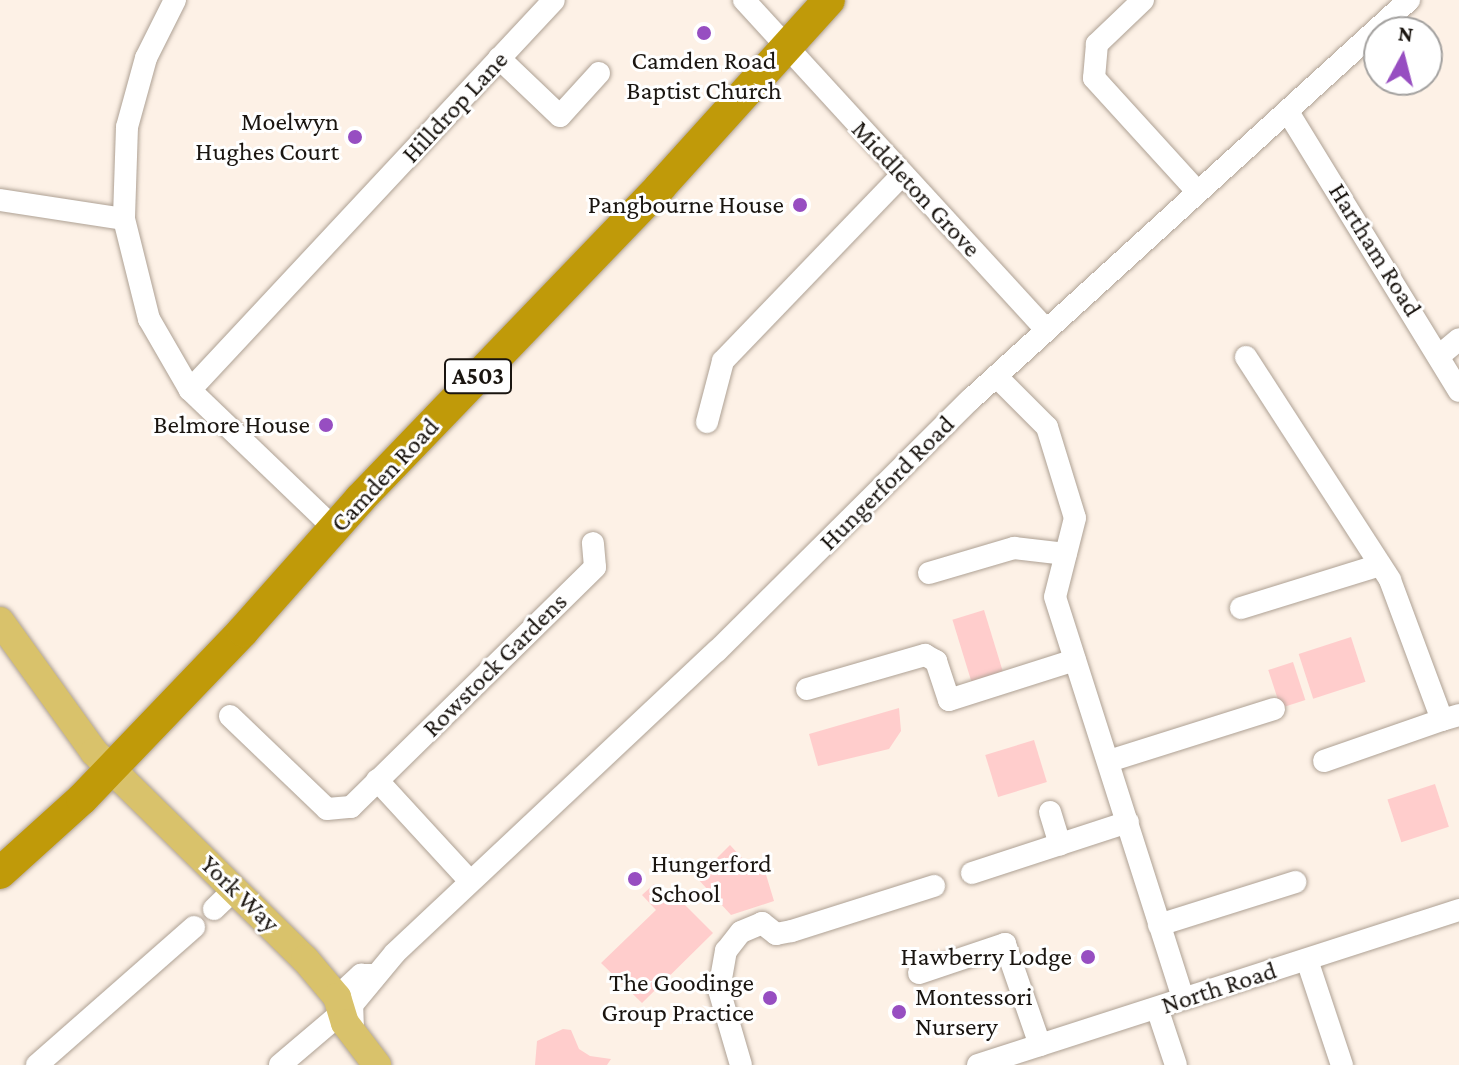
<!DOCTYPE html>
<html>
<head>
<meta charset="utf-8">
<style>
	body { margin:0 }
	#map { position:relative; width:1459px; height:1065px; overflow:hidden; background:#fdf1e6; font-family:"Crimson Pro",serif }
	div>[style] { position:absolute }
	.green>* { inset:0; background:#ffcdcc; transform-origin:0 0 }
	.roads { filter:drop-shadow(0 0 2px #aea194) drop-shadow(0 0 2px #aea194) }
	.minor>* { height:22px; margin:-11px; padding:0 11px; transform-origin:11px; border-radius:11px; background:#fff }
	.major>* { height:28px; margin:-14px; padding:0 14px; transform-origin:14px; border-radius:14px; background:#d9c26b }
	.highway>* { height:32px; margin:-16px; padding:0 16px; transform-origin:16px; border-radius:16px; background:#c09a09 }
	.dots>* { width:22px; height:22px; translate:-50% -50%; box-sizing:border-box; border:4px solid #fff; border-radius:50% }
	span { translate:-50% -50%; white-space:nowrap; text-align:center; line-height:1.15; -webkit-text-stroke:6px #fff; paint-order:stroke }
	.shield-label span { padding:2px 6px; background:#fff; border:2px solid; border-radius:6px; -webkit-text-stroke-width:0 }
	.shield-label { font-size:24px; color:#1a1510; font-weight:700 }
	.poi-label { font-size:26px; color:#1a1510 }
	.right { translate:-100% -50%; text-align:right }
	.left { translate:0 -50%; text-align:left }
	.street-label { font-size:26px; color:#1a1510 }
	.north { position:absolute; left:1363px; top:16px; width:80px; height:80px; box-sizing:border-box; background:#fff; border:2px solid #a3a19f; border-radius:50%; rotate:7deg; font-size:22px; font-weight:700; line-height:32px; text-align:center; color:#1a1510 }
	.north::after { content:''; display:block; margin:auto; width:28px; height:36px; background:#974ec1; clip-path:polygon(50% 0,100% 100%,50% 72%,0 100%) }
</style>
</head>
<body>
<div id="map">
	<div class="green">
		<div style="left:984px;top:610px;width:66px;height:33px;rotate:73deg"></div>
		<div style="left:1351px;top:637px;width:47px;height:55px;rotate:72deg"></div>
		<div style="left:1293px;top:662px;width:40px;height:26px;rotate:72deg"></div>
		<div style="clip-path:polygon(899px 708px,901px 731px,889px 749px,818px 766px,809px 734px)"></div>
		<div style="left:1034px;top:740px;width:44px;height:51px;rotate:73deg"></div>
		<div style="left:1435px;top:784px;width:45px;height:50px;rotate:72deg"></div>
		<div style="clip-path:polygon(730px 845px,754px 871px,764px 868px,774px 901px,731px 915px,697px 878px)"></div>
		<div style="clip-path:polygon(654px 884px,667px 898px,673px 893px,713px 933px,642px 1003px,601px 963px,656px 910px,642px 895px)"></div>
		<div style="clip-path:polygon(563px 1029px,571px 1030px,579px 1049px,590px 1056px,611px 1059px,607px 1065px,535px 1065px,537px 1041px)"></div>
	</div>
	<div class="roads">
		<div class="minor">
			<div style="left:175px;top:0;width:65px;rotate:116.6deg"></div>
			<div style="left:146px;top:58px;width:72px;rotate:105.4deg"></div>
			<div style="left:127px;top:127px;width:92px;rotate:91.9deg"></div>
			<div style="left:124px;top:219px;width:103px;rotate:76deg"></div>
			<div style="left:149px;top:319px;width:82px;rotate:60deg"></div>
			<div style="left:190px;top:390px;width:199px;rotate:43.8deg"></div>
			<div style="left:744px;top:0;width:447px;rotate:47.5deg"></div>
			<div style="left:1143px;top:0;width:64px;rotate:136.3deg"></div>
			<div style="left:1097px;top:44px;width:34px;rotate:95deg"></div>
			<div style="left:1094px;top:78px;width:153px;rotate:47.7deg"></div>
			<div style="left:499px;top:58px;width:84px;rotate:43.6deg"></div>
			<div style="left:560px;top:116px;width:58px;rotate:-47.8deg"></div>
			<div style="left:1288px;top:112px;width:327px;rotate:58.5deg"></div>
			<div style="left:0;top:200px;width:125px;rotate:8.7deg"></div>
			<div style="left:1439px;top:356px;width:26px;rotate:-40deg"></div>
			<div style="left:1246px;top:357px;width:265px;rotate:57.1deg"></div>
			<div style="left:1390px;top:580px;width:149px;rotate:69.6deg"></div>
			<div style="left:1442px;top:720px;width:18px;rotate:-16deg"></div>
			<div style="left:996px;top:376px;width:72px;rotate:45deg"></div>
			<div style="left:1047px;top:427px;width:95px;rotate:72.9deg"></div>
			<div style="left:1075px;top:518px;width:81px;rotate:104.2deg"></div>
			<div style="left:1055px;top:597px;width:422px;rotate:72.3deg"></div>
			<div style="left:190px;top:390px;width:533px;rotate:-46.97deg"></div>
			<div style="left:707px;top:422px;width:63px;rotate:-75.3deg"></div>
			<div style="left:723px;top:361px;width:258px;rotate:-46.1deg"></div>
			<div style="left:929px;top:573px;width:89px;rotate:-16.4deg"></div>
			<div style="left:1014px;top:548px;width:52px;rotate:6.6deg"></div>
			<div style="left:1241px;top:608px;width:145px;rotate:-17.2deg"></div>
			<div style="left:807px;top:689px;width:123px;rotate:-16.1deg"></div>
			<div style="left:925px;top:655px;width:13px;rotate:29deg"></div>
			<div style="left:936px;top:661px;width:41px;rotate:71.6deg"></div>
			<div style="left:949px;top:700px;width:132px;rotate:-17.6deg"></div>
			<div style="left:230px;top:716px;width:134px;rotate:43.8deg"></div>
			<div style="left:327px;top:809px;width:24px;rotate:-5deg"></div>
			<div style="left:351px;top:807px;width:342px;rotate:-44.5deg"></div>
			<div style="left:595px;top:567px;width:24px;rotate:-95deg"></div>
			<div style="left:1109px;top:761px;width:173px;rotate:-17.5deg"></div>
			<div style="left:1324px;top:761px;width:125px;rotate:-19.2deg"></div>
			<div style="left:377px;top:780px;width:137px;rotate:47.4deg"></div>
			<div style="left:1050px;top:812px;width:34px;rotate:73deg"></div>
			<div style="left:972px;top:873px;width:164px;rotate:-18.1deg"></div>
			<div style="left:214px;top:909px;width:29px;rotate:-44deg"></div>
			<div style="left:1159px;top:925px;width:143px;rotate:-17.5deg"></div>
			<div style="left:1307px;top:960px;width:111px;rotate:71.6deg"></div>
			<div style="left:919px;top:973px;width:91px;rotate:-18.6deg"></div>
			<div style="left:1005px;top:944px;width:107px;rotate:70.9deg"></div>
			<div style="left:337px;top:997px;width:33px;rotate:-43deg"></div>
			<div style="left:361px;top:975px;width:12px"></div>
			<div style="left:1157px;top:1008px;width:60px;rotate:71.6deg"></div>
			<div style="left:353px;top:1030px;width:25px;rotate:-92deg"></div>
			<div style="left:352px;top:1005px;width:67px;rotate:-50.4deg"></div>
			<div style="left:395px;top:953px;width:441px;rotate:-43.2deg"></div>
			<div style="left:717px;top:651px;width:356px;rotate:-44.8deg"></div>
			<div style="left:970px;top:400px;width:594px;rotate:-42.34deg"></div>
			<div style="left:37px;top:1065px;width:209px;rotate:-41.3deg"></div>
			<div style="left:280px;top:1065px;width:79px;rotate:-40.4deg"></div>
			<div style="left:741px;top:1065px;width:78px;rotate:-106.3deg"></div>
			<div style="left:719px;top:990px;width:40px;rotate:-80deg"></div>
			<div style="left:726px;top:951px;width:24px;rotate:-52deg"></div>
			<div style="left:741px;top:932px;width:23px;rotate:-23deg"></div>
			<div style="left:762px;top:923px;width:18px;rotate:38deg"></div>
			<div style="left:776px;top:934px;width:16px;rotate:-11deg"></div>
			<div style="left:792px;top:931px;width:149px;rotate:-17.6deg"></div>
			<div style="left:978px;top:1065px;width:505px;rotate:-17.86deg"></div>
		</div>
		<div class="major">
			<div style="left:0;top:621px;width:161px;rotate:54.3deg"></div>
			<div style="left:94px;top:752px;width:296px;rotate:44.5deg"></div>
			<div style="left:305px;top:959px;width:50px;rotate:49.9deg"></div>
			<div style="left:337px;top:997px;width:27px;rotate:73deg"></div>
			<div style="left:345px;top:1023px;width:53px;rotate:52.7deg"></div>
		</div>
		<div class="highway">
			<div style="left:0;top:873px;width:110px;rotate:-42.1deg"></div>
			<div style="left:82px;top:799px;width:233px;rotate:-46.2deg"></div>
			<div style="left:243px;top:631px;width:176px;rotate:-48.4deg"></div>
			<div style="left:360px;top:499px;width:433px;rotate:-46.1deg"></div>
			<div style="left:660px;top:187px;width:252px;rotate:-47.9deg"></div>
		</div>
	</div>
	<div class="dots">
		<div style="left:704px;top:33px;background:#974ec1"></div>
		<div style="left:355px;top:137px;background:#974ec1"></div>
		<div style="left:800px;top:205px;background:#974ec1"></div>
		<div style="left:326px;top:425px;background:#974ec1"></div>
		<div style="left:635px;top:879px;background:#974ec1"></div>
		<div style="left:1088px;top:957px;background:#974ec1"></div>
		<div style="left:770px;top:998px;background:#974ec1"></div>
		<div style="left:899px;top:1012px;background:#974ec1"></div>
	</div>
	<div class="shield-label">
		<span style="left:478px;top:376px">A503</span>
	</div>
	<div class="poi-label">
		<span style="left:704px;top:76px">Camden Road<br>Baptist Church</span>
		<span class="right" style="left:339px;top:137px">Moelwyn<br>Hughes Court</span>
		<span class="right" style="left:784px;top:205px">Pangbourne House</span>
		<span class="right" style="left:310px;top:425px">Belmore House</span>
		<span class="left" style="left:651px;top:879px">Hungerford<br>School</span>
		<span class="right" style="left:1072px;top:957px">Hawberry Lodge</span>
		<span class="right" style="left:754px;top:998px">The Goodinge<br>Group Practice</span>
		<span class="left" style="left:915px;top:1012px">Montessori<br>Nursery</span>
	</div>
	<div class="street-label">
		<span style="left:455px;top:107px;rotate:-47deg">Hilldrop Lane</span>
		<span style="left:916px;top:189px;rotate:47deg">Middleton Grove</span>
		<span style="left:1375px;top:250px;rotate:58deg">Hartham Road</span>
		<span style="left:385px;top:475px;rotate:-47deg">Camden Road</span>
		<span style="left:887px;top:483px;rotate:-45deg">Hungerford Road</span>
		<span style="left:495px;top:665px;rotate:-45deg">Rowstock Gardens</span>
		<span style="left:240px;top:894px;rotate:44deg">York Way</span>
		<span style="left:1219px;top:988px;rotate:-18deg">North Road</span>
	</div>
	<div class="north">N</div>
</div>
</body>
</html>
